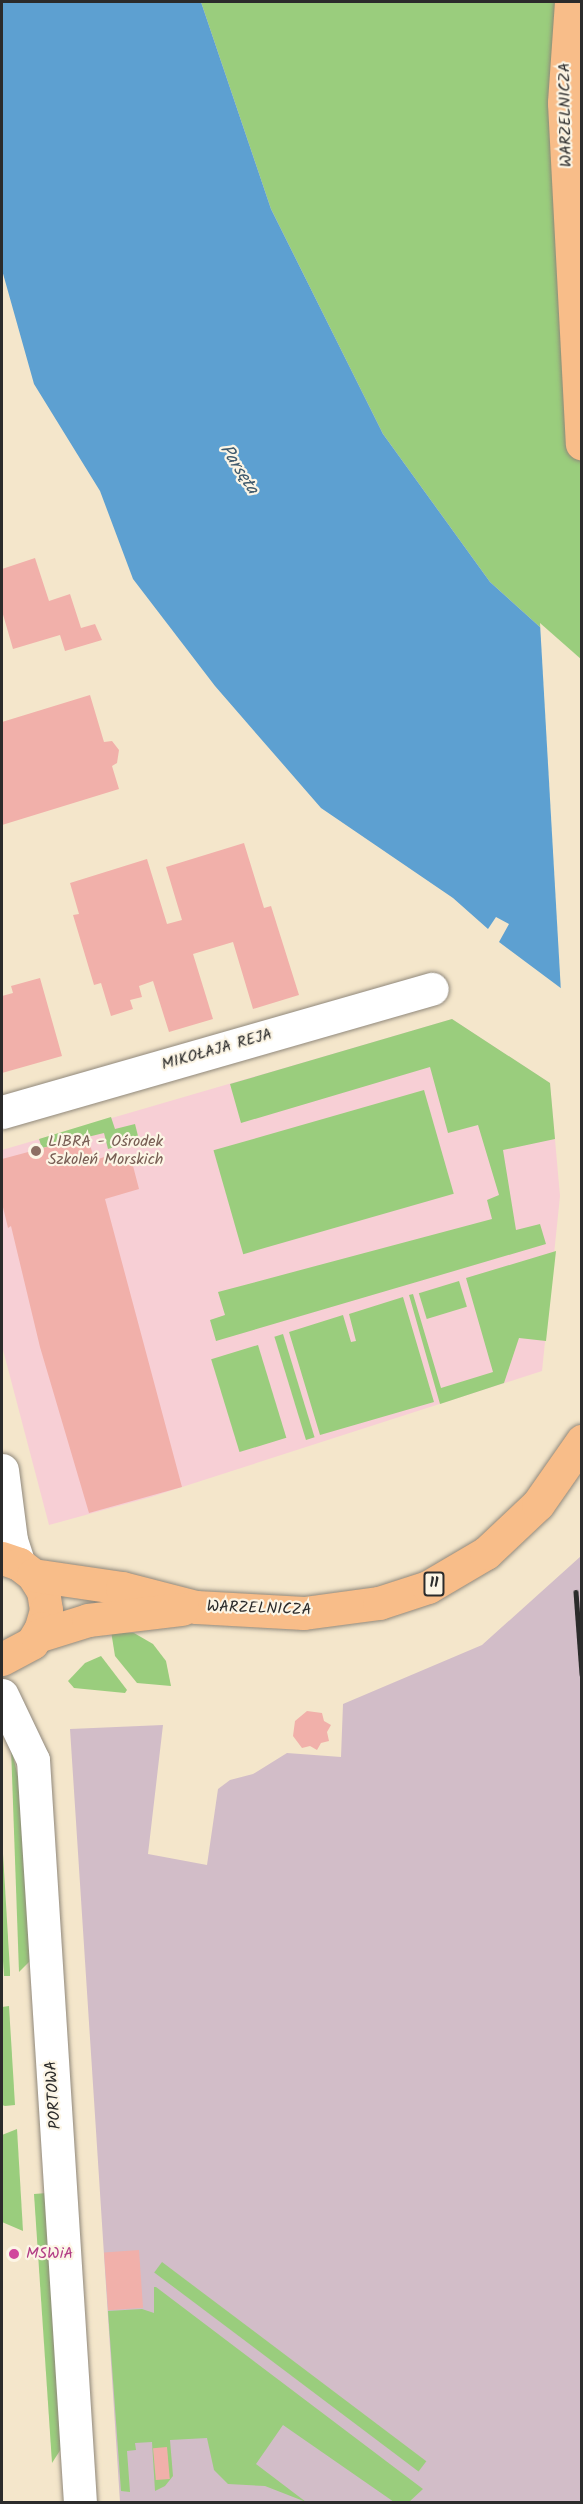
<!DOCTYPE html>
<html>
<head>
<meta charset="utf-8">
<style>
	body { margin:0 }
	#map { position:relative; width:583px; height:2504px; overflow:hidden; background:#f4e6cb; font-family:Kalam,sans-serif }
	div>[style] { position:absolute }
	.built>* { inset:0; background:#f7cfd5 }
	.industrial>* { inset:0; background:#d2bdc8 }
	.green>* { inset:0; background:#9acd7d; transform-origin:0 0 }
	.water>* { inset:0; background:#5da0d1 }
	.pier>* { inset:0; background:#f4e6cb }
	.building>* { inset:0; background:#f1b0aa; transform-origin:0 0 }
	.roads { filter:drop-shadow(0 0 2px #90887b) drop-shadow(0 0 2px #90887b) }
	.minor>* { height:33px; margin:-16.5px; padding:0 16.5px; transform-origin:16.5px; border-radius:16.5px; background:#fff }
	.major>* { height:33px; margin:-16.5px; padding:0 16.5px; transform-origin:16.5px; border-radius:16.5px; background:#f8bd89 }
	.rail>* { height:4.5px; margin:-2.25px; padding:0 2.25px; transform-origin:2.25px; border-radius:2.25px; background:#2b2b2b }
	.dots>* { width:16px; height:16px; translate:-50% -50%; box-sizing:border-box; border:3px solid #fcf5e5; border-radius:50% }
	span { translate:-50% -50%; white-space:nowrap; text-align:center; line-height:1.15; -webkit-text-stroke:4.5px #fcf5e5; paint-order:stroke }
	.shield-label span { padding:2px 4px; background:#fcf5e5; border:2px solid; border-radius:4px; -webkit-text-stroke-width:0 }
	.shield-label { font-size:15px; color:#2b2b2b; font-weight:700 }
	.street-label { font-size:16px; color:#2b2b2b }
	.education-label { font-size:16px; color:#785e54 }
	.left { translate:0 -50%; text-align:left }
	.hotel-label { font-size:16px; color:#b23c85 }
	.water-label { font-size:18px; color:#3f5a6d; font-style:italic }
	.frame { position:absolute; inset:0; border:3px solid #2b2b2b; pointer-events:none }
</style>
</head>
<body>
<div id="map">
	<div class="built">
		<div style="clip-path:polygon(452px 1019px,550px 1083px,560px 1196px,542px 1371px,151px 1497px,49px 1525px,2px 1346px,2px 1150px)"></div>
	</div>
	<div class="industrial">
		<div style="clip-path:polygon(581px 1556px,581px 2502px,120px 2502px,70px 1729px,163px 1725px,148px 1854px,207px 1865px,218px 1789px,230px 1780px,253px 1774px,287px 1753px,341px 1757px,343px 1704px,482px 1645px)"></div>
	</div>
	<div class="green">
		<div style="clip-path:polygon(201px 2px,581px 2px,581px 664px,490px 582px,383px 434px,271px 209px)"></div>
		<div style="clip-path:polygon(452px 1019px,550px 1083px,555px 1139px,503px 1150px,516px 1230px,540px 1224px,546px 1244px,216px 1341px,210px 1320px,225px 1315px,218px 1292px,492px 1219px,487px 1200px,499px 1195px,478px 1125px,448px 1133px,430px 1067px,241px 1123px,230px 1084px)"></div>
		<div style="left:424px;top:1090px;width:108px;height:219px;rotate:74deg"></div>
		<div style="clip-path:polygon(111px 1117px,115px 1129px,135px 1124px,139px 1140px,108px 1149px,104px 1133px,42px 1148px,39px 1139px)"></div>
		<div style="clip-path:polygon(556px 1251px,546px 1341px,519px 1338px,504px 1383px,440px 1404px,409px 1295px,413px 1294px,441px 1388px,493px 1372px,466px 1278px)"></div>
		<div style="left:459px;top:1281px;width:27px;height:42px;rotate:73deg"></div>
		<div style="clip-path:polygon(403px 1297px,434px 1402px,320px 1435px,289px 1332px,343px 1315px,351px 1342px,356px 1341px,349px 1314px)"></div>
		<div style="left:283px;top:1334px;width:108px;height:9px;rotate:73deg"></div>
		<div style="left:258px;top:1345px;width:97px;height:49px;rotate:73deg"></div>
		<div style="clip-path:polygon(111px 1631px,134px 1633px,153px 1644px,166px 1661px,171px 1686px,137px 1683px,115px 1656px)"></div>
		<div style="clip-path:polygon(101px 1656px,127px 1690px,125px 1693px,74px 1688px,68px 1681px,85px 1663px)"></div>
		<div style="clip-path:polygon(11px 1747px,18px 1777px,31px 1960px,19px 1972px)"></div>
		<div style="clip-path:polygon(2px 1837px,10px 1971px,10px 1976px,4px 1976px,2px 1946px)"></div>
		<div style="clip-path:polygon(9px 2006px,15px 2105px,5px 2106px,2px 2105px,2px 2007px)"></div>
		<div style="clip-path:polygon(17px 2129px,23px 2231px,2px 2222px,2px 2135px)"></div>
		<div style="clip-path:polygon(47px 2193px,61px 2449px,52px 2463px,34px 2194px)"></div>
		<div style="left:162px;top:2262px;width:331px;height:13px;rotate:37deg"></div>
		<div style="clip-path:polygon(154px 2287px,156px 2287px,423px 2489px,409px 2502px,394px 2502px,283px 2425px,256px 2464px,306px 2502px,265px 2486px,228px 2484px,214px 2470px,207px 2438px,170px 2440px,173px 2476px,165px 2486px,155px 2491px,152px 2442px,135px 2443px,136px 2450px,127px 2451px,130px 2492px,121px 2491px,108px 2311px,142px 2309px,154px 2313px)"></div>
	</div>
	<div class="water">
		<div style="clip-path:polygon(2px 2px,201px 2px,271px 209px,383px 434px,490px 582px,581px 664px,562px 989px,499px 942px,509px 924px,496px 917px,488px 929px,453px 898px,321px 808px,215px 686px,133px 579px,100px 491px,34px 384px,2px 270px)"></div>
	</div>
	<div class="pier">
		<div style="clip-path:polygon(540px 623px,582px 660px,582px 1008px,561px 992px)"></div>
	</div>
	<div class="building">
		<div style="clip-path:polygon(35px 558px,49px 601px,70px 594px,81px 628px,95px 624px,102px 640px,65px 651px,60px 635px,13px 649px,2px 611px,2px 569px)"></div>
		<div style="clip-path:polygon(90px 695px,104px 742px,112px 741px,119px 750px,117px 763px,112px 766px,119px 789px,2px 825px,2px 722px)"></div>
		<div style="clip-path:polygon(244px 843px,264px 908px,271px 906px,299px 995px,253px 1009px,233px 942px,193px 954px,213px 1019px,169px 1032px,153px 981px,139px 986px,142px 997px,130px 1000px,133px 1009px,111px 1016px,101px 983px,94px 985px,73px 915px,79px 914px,70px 883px,147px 859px,167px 924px,182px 920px,166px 867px)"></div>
		<div style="clip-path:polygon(40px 978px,62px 1056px,2px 1073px,2px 996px,13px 993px,11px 986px)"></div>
		<div style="clip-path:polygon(88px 1136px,94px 1160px,119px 1153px,122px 1165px,132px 1162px,139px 1189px,105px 1199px,182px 1487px,89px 1513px,40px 1347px,11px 1226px,8px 1228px,2px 1203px,2px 1159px)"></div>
		<div style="clip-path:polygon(307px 1711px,322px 1713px,324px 1721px,331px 1725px,327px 1732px,329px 1741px,321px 1743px,317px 1750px,310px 1746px,302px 1748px,293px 1736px,295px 1721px)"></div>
		<div style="left:139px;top:2250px;width:58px;height:35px;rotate:86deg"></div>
		<div style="left:167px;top:2447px;width:32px;height:14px;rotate:85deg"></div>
	</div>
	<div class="roads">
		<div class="minor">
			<div style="left:2px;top:1112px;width:447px;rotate:-16deg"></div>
			<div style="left:2px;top:1470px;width:71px;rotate:82.7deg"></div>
			<div style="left:11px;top:1540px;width:25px;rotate:72deg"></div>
			<div style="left:2px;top:1695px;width:72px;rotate:64.5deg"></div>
			<div style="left:33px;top:1760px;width:743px;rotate:86.38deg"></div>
		</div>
		<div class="major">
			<div style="left:571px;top:2px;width:101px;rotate:94deg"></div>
			<div style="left:564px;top:103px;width:341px;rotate:87deg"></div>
			<div style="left:2px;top:1558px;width:18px;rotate:19deg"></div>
			<div style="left:19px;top:1564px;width:18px;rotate:38deg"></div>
			<div style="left:33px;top:1575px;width:19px;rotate:58deg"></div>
			<div style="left:43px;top:1591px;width:19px;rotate:81deg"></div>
			<div style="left:46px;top:1610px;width:19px;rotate:106deg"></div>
			<div style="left:41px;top:1628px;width:17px;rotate:121deg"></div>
			<div style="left:32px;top:1643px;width:34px;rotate:152deg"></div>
			<div style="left:33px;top:1575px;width:90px;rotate:8.3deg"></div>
			<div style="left:122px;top:1588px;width:76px;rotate:14.4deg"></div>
			<div style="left:196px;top:1607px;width:108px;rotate:3.2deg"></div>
			<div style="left:304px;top:1613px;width:76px;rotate:-7.6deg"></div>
			<div style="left:379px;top:1603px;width:52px;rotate:-18.1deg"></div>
			<div style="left:428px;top:1587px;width:67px;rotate:-30.4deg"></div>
			<div style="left:486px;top:1553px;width:71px;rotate:-43.3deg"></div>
			<div style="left:538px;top:1504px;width:77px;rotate:-55.1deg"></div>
			<div style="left:37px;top:1636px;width:53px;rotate:-17.4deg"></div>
			<div style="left:88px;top:1620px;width:95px;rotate:-6.7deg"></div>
		</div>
	</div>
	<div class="rail">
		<div style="left:576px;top:1592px;width:82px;rotate:85.8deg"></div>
	</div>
	<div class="dots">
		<div style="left:36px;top:1151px;background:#8d6e63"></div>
		<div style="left:14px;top:2254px;background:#d1479c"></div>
	</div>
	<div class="shield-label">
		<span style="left:434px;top:1584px">11</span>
	</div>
	<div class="street-label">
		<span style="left:566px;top:115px;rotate:-91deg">WARZELNICZA</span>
		<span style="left:217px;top:1050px;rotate:-16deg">MIKOŁAJA REJA</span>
		<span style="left:259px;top:1609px;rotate:2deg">WARZELNICZA</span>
		<span style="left:54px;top:2095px;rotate:-94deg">PORTOWA</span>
	</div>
	<div class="education-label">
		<span class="left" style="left:48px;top:1151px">LIBRA - Ośrodek<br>Szkoleń Morskich</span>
	</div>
	<div class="hotel-label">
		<span class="left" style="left:26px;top:2254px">MSWiA</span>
	</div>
	<div class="water-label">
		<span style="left:238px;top:470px;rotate:57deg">Parsęta</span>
	</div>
	<div class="frame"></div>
</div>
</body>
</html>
